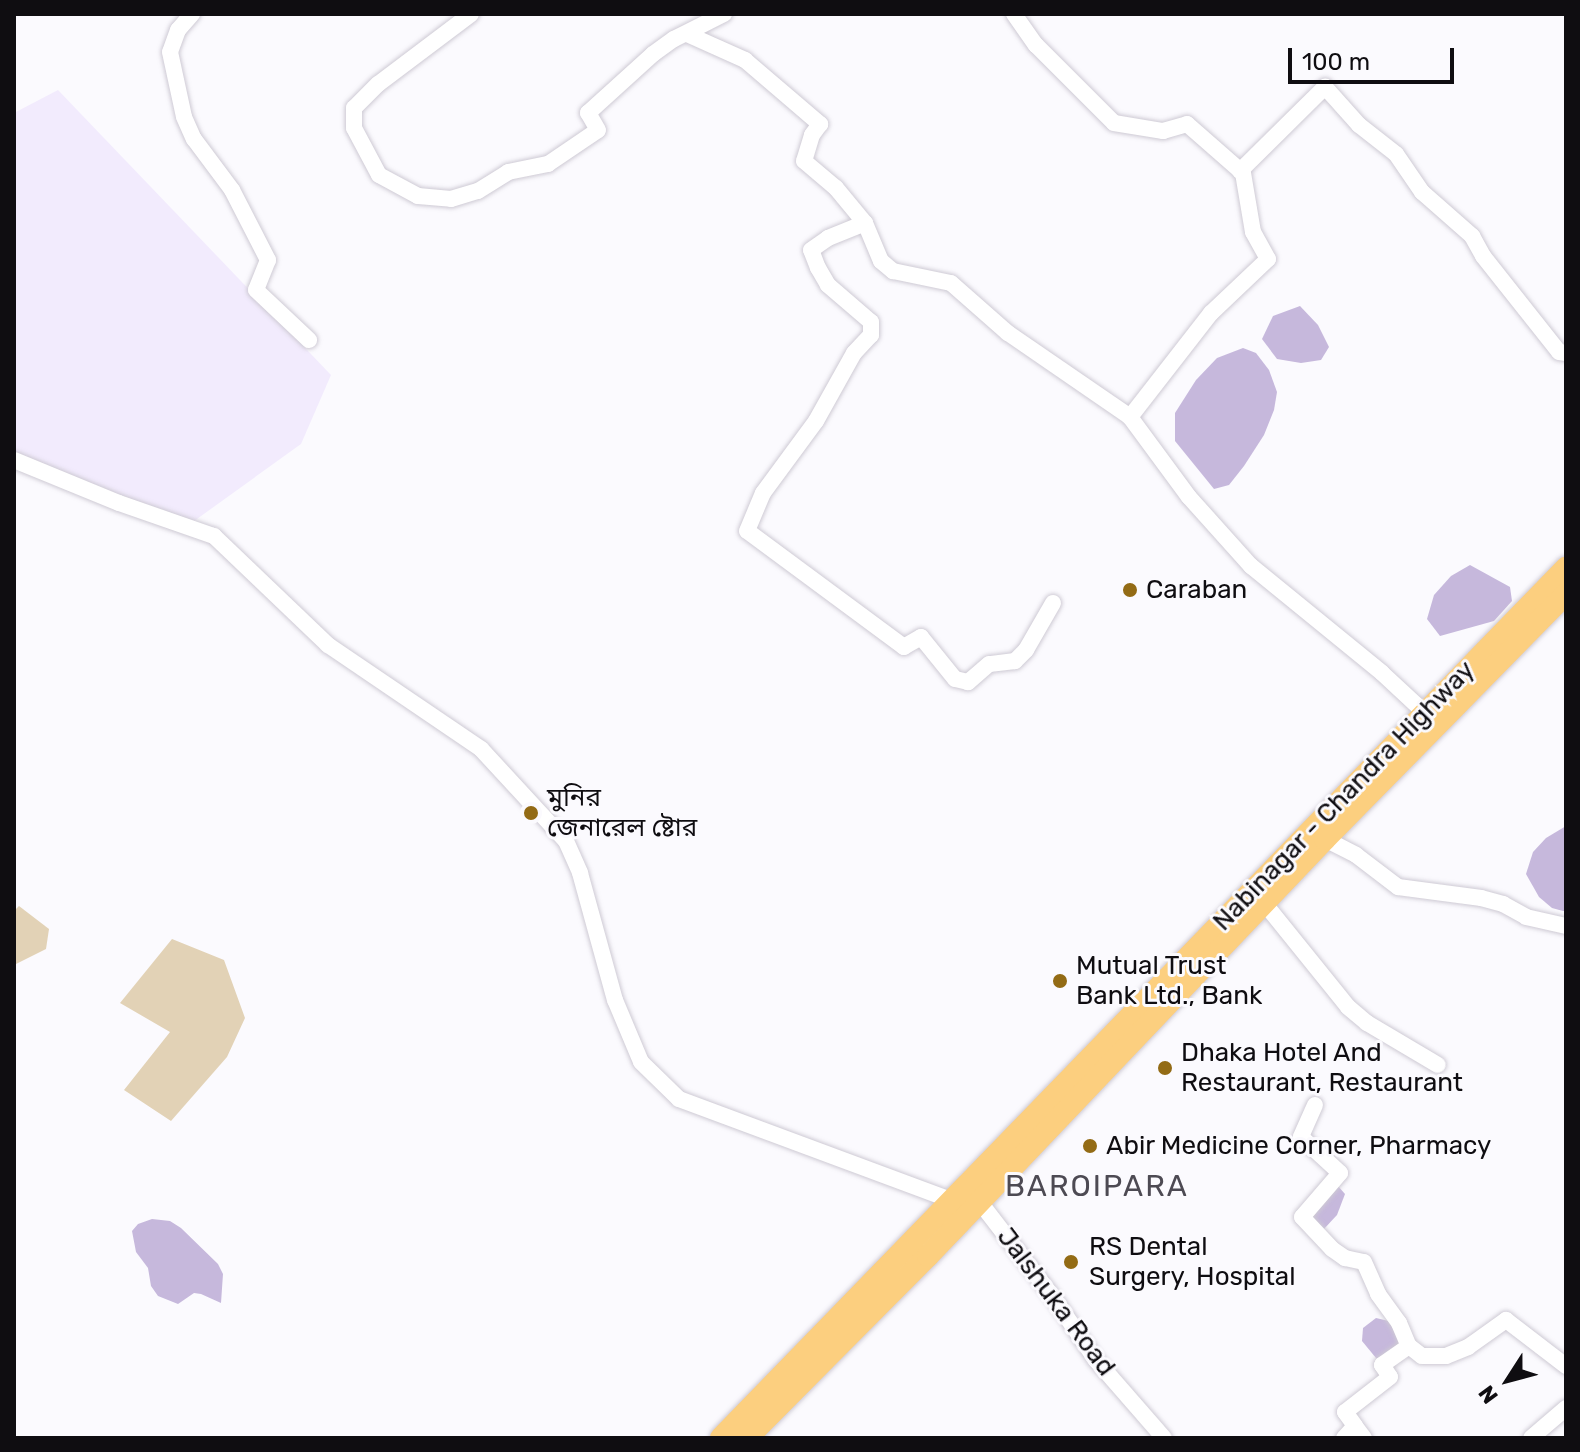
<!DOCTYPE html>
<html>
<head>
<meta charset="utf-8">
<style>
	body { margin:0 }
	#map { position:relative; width:1580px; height:1452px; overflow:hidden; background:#fbfafe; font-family:Rubik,"Noto Sans Bengali",sans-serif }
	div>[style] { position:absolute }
	.built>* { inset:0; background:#f2ebfd }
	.green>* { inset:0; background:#e2d2b6 }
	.water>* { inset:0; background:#c6b8dc }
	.roads { filter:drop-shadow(0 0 2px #cecad4) drop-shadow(0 0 2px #cecad4) }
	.minor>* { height:16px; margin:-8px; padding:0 8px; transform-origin:8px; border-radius:8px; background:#fff }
	.highway>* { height:22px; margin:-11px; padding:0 11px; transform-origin:11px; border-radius:11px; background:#fccf7f }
	.dots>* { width:22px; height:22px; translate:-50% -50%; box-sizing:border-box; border:4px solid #fbfafe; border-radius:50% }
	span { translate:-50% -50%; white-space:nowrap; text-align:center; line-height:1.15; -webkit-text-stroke:6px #fbfafe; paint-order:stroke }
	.poi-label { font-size:26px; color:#0f0d11 }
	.left { translate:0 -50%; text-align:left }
	.street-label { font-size:26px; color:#0f0d11 }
	.quarter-label { font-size:30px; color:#4d4a53; letter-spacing:2px }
	.frame { position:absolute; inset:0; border:16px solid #0f0d11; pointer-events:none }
	.north { position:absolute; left:1468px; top:1340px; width:80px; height:80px; -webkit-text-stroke:6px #fbfafe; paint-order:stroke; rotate:234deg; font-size:22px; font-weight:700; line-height:32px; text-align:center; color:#0f0d11 }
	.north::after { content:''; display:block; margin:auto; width:28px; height:36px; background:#0f0d11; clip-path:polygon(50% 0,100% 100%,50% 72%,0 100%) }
	.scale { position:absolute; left:1288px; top:48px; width:166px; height:36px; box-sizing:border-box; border:4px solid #0f0d11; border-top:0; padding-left:10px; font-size:24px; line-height:28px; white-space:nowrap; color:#0f0d11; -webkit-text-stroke:6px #fbfafe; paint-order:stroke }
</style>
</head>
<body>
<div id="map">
	<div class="built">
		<div style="clip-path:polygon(58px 90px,331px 375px,301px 444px,190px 524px,14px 456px,14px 113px)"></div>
	</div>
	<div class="green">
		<div style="clip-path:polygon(19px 906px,49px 929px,46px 949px,14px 965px,14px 911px)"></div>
		<div style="clip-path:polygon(172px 939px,224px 960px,245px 1018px,227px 1057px,171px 1121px,124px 1090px,170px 1032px,120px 1003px)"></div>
	</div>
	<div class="water">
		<div style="clip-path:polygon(1300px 306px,1318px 325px,1329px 347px,1321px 360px,1301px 363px,1277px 359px,1262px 339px,1273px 316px)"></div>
		<div style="clip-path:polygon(1243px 348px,1256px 353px,1269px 370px,1277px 392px,1274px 410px,1264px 435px,1244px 466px,1229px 485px,1214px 489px,1175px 441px,1175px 413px,1196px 380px,1217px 358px)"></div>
		<div style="clip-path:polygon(1470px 565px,1510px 587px,1512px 601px,1494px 621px,1440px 636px,1427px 619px,1434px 595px,1451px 576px)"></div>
		<div style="clip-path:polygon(1566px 826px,1566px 911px,1563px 911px,1552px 908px,1539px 897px,1526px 874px,1533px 852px,1546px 838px)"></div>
		<div style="clip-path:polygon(1338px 1186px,1345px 1194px,1337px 1215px,1323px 1230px,1316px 1227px,1312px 1214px)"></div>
		<div style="clip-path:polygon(152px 1219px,170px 1221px,181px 1228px,218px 1264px,223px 1274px,221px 1303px,201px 1294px,194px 1293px,178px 1304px,158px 1296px,151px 1286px,148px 1268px,136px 1252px,132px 1231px,138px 1224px)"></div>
		<div style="clip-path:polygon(1376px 1318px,1393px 1322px,1403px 1344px,1383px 1359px,1376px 1358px,1362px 1341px,1363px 1328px)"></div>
	</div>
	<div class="roads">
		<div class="minor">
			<div style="left:192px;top:14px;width:21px;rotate:131deg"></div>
			<div style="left:178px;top:30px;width:23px;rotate:110deg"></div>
			<div style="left:170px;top:52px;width:66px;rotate:77.8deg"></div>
			<div style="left:184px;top:117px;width:24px;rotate:66deg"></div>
			<div style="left:194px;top:139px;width:64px;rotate:53.3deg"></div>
			<div style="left:232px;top:190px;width:79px;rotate:62.8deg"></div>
			<div style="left:268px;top:260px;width:32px;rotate:112deg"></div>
			<div style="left:256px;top:290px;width:73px;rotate:43.3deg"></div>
			<div style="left:471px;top:14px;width:116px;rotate:143deg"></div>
			<div style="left:378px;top:84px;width:34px;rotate:135deg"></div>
			<div style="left:354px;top:108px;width:20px;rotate:90deg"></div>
			<div style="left:354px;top:128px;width:53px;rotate:62deg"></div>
			<div style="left:379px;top:175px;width:44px;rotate:28.3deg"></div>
			<div style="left:418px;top:196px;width:33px;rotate:5deg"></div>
			<div style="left:451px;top:199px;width:28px;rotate:-17deg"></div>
			<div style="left:478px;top:191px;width:36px;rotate:-32deg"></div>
			<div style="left:508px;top:172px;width:41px;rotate:-11.3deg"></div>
			<div style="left:548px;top:164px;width:60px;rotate:-34.2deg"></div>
			<div style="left:598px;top:130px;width:20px;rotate:-120deg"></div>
			<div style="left:588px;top:113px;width:88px;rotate:-42.2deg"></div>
			<div style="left:653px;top:54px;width:26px;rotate:-36deg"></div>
			<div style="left:674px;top:39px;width:56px;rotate:-26.6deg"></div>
			<div style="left:1014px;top:14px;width:38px;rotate:55deg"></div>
			<div style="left:1036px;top:45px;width:110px;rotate:45deg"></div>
			<div style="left:1114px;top:123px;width:50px;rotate:9.3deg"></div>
			<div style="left:1163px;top:131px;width:25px;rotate:-16deg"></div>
			<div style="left:1187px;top:124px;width:74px;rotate:41.2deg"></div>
			<div style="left:1243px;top:173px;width:60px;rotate:80.4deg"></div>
			<div style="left:1253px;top:232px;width:31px;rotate:61deg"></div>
			<div style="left:1268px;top:259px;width:79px;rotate:136.5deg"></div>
			<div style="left:1211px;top:313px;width:132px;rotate:127.9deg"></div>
			<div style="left:687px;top:34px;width:64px;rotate:24.1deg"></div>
			<div style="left:745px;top:60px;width:99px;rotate:40.5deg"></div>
			<div style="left:820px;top:124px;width:14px;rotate:126deg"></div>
			<div style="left:812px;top:135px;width:27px;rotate:107deg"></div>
			<div style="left:804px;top:161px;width:42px;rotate:40.2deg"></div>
			<div style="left:836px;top:188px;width:45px;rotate:50.4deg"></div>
			<div style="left:1240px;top:171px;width:120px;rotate:-44.7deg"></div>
			<div style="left:1325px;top:87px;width:51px;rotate:48.2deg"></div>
			<div style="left:1359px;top:125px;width:47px;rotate:38.1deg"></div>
			<div style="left:1396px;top:154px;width:46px;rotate:55.6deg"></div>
			<div style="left:1422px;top:192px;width:67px;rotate:41.3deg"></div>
			<div style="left:1472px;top:236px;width:23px;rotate:61deg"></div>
			<div style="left:1483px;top:256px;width:122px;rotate:51.6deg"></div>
			<div style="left:1559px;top:352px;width:7px;rotate:8deg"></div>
			<div style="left:14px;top:460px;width:113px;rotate:22.3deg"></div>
			<div style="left:119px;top:503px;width:101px;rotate:19.2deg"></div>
			<div style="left:214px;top:536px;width:158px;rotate:43.7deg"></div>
			<div style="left:328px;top:645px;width:185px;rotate:34.2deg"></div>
			<div style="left:481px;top:749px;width:125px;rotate:47.3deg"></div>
			<div style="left:566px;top:841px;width:35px;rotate:66deg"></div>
			<div style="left:580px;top:873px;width:132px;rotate:74.6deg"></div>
			<div style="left:615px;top:1000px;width:67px;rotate:67.2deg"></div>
			<div style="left:641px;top:1062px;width:53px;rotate:44.2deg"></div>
			<div style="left:679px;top:1099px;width:292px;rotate:20.4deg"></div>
			<div style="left:1053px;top:603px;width:54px;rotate:119.9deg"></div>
			<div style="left:1026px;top:650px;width:16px;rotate:135deg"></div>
			<div style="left:1015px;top:661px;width:26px;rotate:173deg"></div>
			<div style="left:989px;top:664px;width:28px;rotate:139deg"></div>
			<div style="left:968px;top:682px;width:13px;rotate:-167deg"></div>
			<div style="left:955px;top:679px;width:54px;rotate:-129deg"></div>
			<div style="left:921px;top:637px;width:20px;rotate:150deg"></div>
			<div style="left:904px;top:647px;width:195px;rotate:-143.5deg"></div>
			<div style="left:747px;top:531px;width:41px;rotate:-67.2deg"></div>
			<div style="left:763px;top:493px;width:89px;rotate:-53.6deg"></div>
			<div style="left:816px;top:421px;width:78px;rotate:-60.8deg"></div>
			<div style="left:854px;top:353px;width:25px;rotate:-47deg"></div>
			<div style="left:871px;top:335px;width:13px;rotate:-90deg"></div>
			<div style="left:871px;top:322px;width:57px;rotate:-139.3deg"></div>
			<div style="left:828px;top:285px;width:20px;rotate:-120deg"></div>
			<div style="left:818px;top:268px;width:19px;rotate:-111deg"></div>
			<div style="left:811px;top:250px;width:21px;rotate:-35deg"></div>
			<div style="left:828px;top:238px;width:40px;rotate:-22deg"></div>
			<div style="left:865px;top:223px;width:41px;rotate:67.2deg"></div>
			<div style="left:881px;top:261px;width:16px;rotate:40deg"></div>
			<div style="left:893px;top:271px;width:59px;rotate:11.7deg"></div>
			<div style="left:951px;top:283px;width:76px;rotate:41.3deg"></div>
			<div style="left:1008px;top:333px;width:148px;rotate:34.5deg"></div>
			<div style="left:1130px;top:417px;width:99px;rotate:53.6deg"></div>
			<div style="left:1189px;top:497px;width:93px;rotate:48.1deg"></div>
			<div style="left:1251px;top:566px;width:169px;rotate:39.2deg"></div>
			<div style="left:1382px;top:673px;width:59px;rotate:42.9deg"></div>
			<div style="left:1325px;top:839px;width:35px;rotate:27deg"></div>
			<div style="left:1356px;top:855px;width:53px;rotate:37.3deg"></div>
			<div style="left:1398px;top:887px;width:84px;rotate:7.5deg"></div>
			<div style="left:1481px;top:898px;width:23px;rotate:15deg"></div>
			<div style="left:1503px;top:904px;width:26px;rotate:29deg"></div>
			<div style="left:1526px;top:917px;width:41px;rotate:12.7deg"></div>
			<div style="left:1265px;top:904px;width:132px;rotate:51.1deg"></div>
			<div style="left:1348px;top:1007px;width:25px;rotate:40deg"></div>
			<div style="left:1367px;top:1023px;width:82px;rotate:30.6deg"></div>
			<div style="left:1315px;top:1105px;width:35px;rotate:114deg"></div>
			<div style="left:1301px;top:1137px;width:53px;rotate:42.7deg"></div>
			<div style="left:1340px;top:1173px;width:58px;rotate:130.8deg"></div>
			<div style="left:1302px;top:1217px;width:44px;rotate:46.8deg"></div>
			<div style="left:1332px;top:1249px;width:16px;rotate:35deg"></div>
			<div style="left:1345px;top:1258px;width:19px;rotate:12deg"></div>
			<div style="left:1364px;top:1262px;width:35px;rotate:66deg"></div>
			<div style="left:1378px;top:1294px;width:36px;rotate:54deg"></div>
			<div style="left:1399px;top:1323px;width:25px;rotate:67deg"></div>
			<div style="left:1409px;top:1346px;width:33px;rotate:145deg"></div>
			<div style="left:1382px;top:1365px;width:14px;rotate:56deg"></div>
			<div style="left:1390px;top:1377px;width:57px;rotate:142.1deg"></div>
			<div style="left:1345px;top:1412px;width:17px;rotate:54deg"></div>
			<div style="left:979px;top:1201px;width:121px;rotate:52.4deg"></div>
			<div style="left:1053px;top:1297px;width:76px;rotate:55.7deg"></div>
			<div style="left:1096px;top:1360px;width:103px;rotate:48.9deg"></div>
			<div style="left:1409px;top:1346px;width:16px;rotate:38deg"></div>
			<div style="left:1422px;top:1356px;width:24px"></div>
			<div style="left:1446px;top:1356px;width:24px;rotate:-22deg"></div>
			<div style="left:1468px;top:1347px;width:47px;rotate:-35.4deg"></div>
			<div style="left:1506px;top:1320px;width:76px;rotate:37.5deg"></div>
			<div style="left:1344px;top:1438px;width:16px;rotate:-47deg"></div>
			<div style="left:1355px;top:1426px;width:15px;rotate:53deg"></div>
			<div style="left:1531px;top:1438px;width:46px;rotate:-40.6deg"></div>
		</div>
		<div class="highway">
			<div style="left:721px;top:1438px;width:1213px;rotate:-45.84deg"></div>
			<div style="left:747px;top:1438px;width:257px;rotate:-45.2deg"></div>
			<div style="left:928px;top:1256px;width:576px;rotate:-46.41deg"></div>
			<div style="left:1325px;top:839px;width:344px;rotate:-45.5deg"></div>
		</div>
	</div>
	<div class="dots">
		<div style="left:1130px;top:590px;background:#936b15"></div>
		<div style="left:531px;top:813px;background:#936b15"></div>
		<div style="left:1060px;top:981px;background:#936b15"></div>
		<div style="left:1165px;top:1068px;background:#936b15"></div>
		<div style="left:1090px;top:1146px;background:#936b15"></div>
		<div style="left:1071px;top:1262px;background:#936b15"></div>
	</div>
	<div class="poi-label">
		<span class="left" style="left:1146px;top:590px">Caraban</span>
		<span class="left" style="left:547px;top:813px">মুনির<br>জেনারেল ষ্টোর</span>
		<span class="left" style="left:1076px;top:981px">Mutual Trust<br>Bank Ltd., Bank</span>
		<span class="left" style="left:1181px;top:1068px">Dhaka Hotel And<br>Restaurant, Restaurant</span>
		<span class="left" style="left:1106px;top:1146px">Abir Medicine Corner, Pharmacy</span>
		<span class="left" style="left:1089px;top:1262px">RS Dental<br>Surgery, Hospital</span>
	</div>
	<div class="street-label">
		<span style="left:1344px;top:796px;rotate:-46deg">Nabinagar - Chandra Highway</span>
		<span style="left:1056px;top:1302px;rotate:53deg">Jalshuka Road</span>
	</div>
	<div class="quarter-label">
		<span style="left:1097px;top:1186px">BAROIPARA</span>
	</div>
	<div class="frame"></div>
	<div class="north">N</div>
	<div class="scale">100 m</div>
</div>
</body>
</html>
